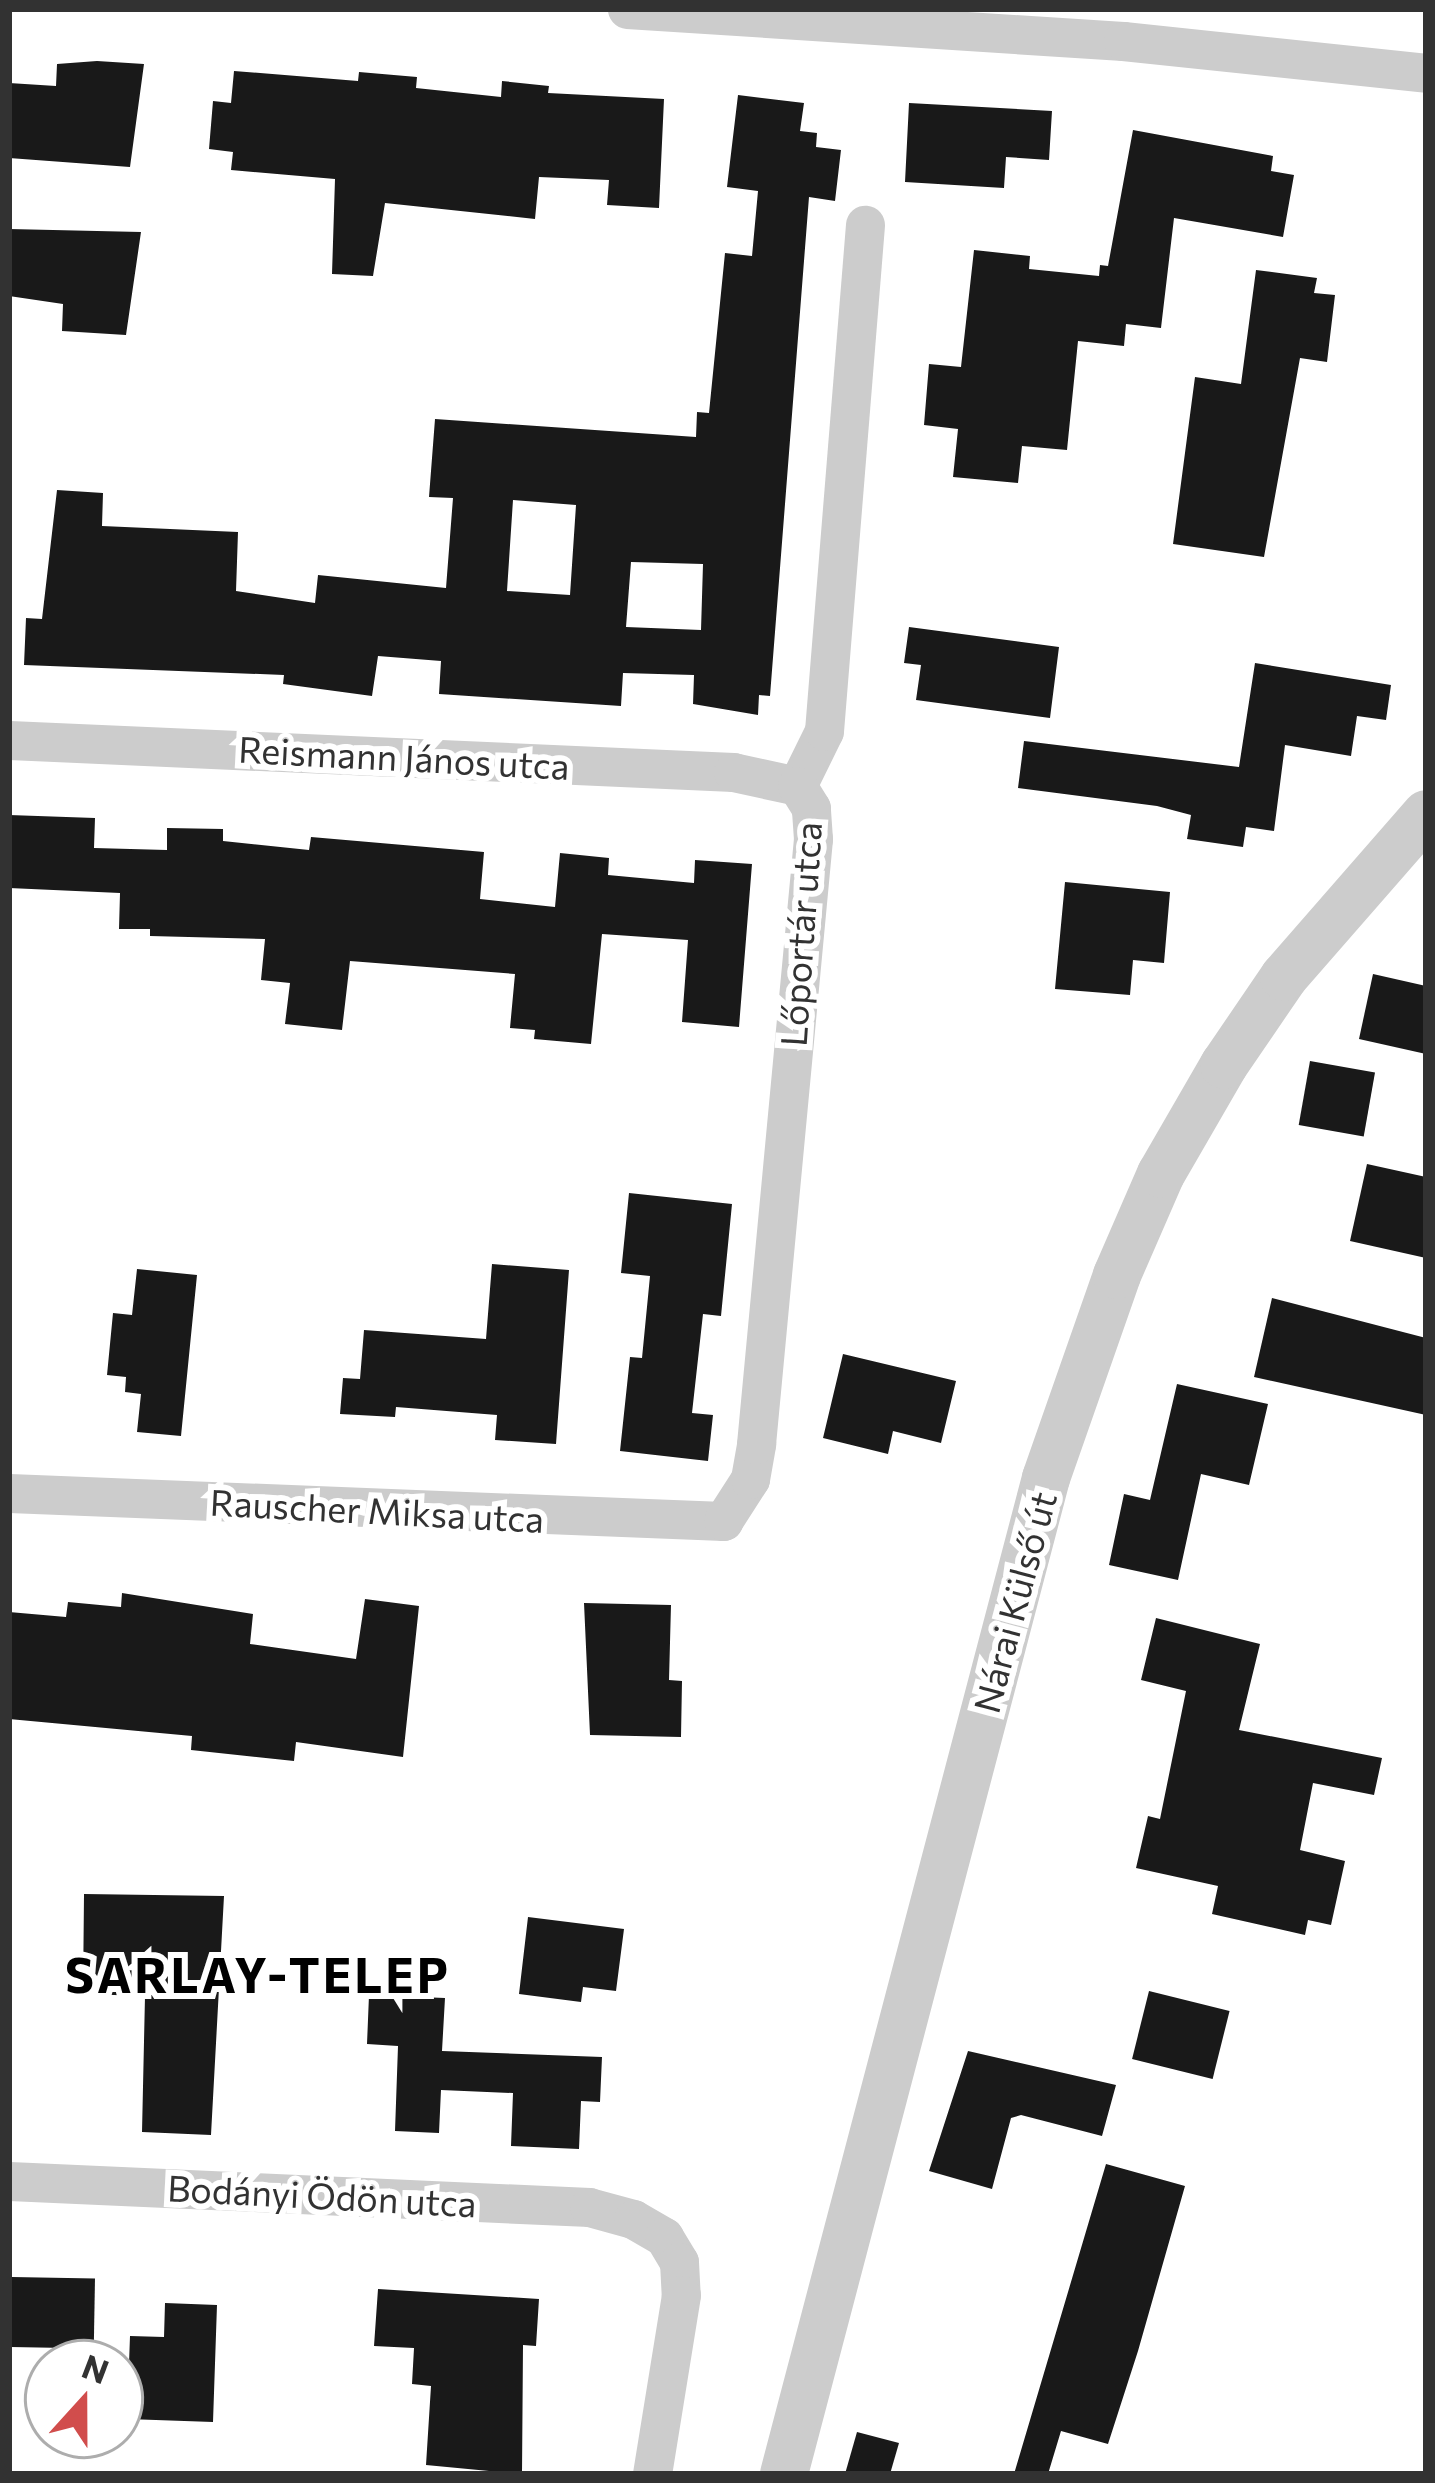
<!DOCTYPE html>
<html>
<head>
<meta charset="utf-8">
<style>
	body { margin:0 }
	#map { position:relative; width:1435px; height:2483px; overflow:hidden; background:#fff; font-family:Commissioner,sans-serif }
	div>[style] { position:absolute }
	.building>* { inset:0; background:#191919; transform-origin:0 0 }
	.minor>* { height:39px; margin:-19.5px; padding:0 19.5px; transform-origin:19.5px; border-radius:19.5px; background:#ccc }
	.tertiary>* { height:48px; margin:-24px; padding:0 24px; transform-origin:24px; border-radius:24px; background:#ccc }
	span { translate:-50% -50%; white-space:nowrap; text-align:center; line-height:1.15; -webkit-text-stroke:12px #fff; paint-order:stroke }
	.street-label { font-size:36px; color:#323232 }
	.district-label { font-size:48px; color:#000; font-weight:700; letter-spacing:3px }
	.frame { position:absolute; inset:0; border:12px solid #323232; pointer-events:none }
	.north { position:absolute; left:24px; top:2339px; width:120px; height:120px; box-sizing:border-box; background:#fff; border:3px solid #adadad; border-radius:50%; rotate:21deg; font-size:33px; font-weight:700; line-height:48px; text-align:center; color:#323232 }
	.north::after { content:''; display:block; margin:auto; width:42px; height:54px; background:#d14d4c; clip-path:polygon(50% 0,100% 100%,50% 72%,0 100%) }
</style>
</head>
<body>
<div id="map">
	<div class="building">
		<div style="clip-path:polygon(97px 61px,144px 64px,130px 167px,9px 158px,9px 83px,56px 86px,57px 64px)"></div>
		<div style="clip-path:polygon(234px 71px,358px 81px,359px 72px,417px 77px,416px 88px,501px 97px,502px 81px,549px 86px,548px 93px,664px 99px,659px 208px,607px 205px,609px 180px,539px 177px,535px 219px,385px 203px,373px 276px,332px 274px,335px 179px,231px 170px,233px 152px,209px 149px,213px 101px,231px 103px)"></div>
		<div style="clip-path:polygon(evenodd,738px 95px,804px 103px,800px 131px,817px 133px,816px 147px,841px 150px,835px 201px,809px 197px,770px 696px,759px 695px,758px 715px,693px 704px,694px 675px,623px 673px,621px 706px,439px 694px,441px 661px,378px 656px,372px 696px,283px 684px,284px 675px,24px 665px,26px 618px,42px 619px,57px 490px,103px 493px,102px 526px,238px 532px,236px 591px,315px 603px,318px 575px,446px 588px,453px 498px,429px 497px,435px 419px,696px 437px,697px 412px,709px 413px,725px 253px,752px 256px,758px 191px,727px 187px,738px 95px,513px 500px,576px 505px,570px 595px,507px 591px,513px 500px,738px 95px,631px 562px,703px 564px,701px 630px,626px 627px,631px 562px)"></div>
		<div style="clip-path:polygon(909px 103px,1052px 111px,1049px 160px,1006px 157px,1004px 188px,905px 182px)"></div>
		<div style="clip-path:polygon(1133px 130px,1273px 156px,1271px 171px,1294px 175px,1283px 237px,1174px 218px,1161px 328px,1126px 324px,1124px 346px,1078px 341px,1067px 450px,1022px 446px,1018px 483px,953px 477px,958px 429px,924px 425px,929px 364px,961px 367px,974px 250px,1030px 256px,1029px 269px,1099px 276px,1100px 265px,1108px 266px)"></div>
		<div style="clip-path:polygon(9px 229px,141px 232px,126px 335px,62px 331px,63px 304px,9px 296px)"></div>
		<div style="clip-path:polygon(1256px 270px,1317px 278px,1314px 293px,1335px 295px,1327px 362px,1300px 358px,1264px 557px,1173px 544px,1195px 377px,1241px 384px)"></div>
		<div style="clip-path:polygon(909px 627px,1059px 647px,1050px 718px,916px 700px,921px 665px,904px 663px)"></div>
		<div style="clip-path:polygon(1255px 663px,1391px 685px,1386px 720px,1357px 716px,1351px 756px,1285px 745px,1274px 831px,1246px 827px,1243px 847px,1187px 839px,1191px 815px,1157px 806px,1018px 788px,1024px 741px,1239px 767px)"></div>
		<div style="clip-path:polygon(9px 815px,95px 818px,94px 848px,167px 850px,167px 828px,223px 829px,223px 841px,309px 850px,311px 837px,484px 852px,480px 899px,555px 907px,560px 853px,609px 858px,608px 875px,694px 883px,695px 860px,752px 864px,739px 1027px,682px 1022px,688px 940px,602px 934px,591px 1044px,534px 1039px,535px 1030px,510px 1028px,515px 974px,350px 961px,342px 1030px,285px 1024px,290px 983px,261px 980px,265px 939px,150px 936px,150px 929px,119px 929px,120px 893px,9px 888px)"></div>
		<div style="clip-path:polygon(1065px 882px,1170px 892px,1164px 963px,1133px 960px,1130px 995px,1055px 989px)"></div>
		<div style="clip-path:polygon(1373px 974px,1426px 986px,1426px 1054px,1359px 1039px)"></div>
		<div style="left:1310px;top:1061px;width:66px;height:65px;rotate:10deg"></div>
		<div style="clip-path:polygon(1367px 1164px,1426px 1177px,1426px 1258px,1350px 1241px)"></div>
		<div style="clip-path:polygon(629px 1193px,732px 1204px,721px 1316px,703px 1314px,692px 1413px,713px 1415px,708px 1461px,620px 1451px,630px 1357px,642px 1358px,650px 1276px,621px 1273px)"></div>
		<div style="clip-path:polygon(492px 1264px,569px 1270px,556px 1444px,495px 1440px,497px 1415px,396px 1407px,395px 1417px,340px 1414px,343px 1378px,360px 1379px,364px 1330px,486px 1339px)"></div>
		<div style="clip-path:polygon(137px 1269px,197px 1275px,181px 1436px,137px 1432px,141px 1394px,125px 1392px,126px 1377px,107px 1375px,113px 1313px,132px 1315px)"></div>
		<div style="clip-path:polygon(1272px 1298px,1426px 1338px,1426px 1415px,1254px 1377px)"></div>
		<div style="clip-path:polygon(843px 1354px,956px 1381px,941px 1443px,893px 1431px,888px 1454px,823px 1438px)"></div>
		<div style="clip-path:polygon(1177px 1384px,1268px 1404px,1249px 1485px,1201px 1474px,1178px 1580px,1109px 1565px,1124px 1494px,1150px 1500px)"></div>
		<div style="clip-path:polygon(122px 1593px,253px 1614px,250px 1644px,356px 1659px,365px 1599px,419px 1606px,403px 1757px,296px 1742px,294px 1761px,191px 1750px,192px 1736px,9px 1719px,9px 1612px,66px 1617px,68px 1602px,121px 1607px)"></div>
		<div style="clip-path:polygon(584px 1603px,671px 1605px,669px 1680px,682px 1681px,681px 1737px,590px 1735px)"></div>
		<div style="clip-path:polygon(1156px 1618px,1260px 1644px,1239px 1730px,1382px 1758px,1374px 1795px,1313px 1783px,1300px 1850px,1345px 1861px,1331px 1925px,1308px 1920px,1305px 1935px,1212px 1914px,1218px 1886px,1136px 1868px,1148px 1816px,1160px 1819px,1186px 1691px,1141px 1680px)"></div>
		<div style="clip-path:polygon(84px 1894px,224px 1896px,211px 2135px,142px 2132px,145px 1996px,83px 1994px)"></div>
		<div style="clip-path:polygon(528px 1917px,624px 1929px,616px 1991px,583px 1987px,581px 2002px,519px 1994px)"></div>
		<div style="left:1149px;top:1991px;width:83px;height:70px;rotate:14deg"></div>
		<div style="clip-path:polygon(369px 1995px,445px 1998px,442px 2051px,602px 2057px,600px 2102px,581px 2101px,579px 2149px,511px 2146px,513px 2093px,441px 2090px,439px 2133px,395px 2131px,398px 2046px,367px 2044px)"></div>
		<div style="clip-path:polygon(968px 2051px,1116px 2085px,1102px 2136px,1021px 2115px,1011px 2118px,992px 2189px,929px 2171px)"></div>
		<div style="clip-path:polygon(1106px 2164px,1185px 2186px,1138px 2351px,1108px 2444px,1061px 2431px,1048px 2474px,1014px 2474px)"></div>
		<div style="left:12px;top:2277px;width:83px;height:70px;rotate:1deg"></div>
		<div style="clip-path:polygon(378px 2289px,539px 2299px,536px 2346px,523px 2345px,522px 2474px,426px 2465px,431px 2386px,412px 2384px,414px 2348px,374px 2346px)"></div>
		<div style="clip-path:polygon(165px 2303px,217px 2305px,213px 2422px,127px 2419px,130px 2336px,164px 2337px)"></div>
		<div style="clip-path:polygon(857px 2432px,899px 2443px,890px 2474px,845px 2474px)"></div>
	</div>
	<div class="minor">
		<div style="left:627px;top:9px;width:497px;rotate:3.7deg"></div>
		<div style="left:1123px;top:41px;width:305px;rotate:6deg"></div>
		<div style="left:9px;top:740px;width:725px;rotate:2.53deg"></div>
		<div style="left:733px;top:772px;width:66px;rotate:12.3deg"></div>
		<div style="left:797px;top:786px;width:61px;rotate:-63.9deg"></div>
		<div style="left:824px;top:731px;width:508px;rotate:-85.37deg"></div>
		<div style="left:9px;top:1493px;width:715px;rotate:2.25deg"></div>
		<div style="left:723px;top:1521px;width:50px;rotate:-57.3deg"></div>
		<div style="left:750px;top:1479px;width:36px;rotate:-80deg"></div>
		<div style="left:756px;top:1444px;width:608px;rotate:-84.62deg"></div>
		<div style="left:813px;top:839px;width:31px;rotate:-94deg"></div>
		<div style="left:811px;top:808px;width:26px;rotate:-122deg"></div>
		<div style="left:9px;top:2181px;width:581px;rotate:2.57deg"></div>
		<div style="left:589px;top:2207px;width:46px;rotate:15.3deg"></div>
		<div style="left:633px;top:2219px;width:36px;rotate:30deg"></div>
		<div style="left:664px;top:2237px;width:29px;rotate:59deg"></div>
		<div style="left:679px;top:2262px;width:33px;rotate:87deg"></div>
		<div style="left:681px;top:2295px;width:181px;rotate:99.2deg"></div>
	</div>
	<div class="tertiary">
		<div style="left:784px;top:2474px;width:1030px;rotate:-75.26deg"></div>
		<div style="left:1046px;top:1478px;width:215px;rotate:-70.7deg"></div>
		<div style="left:1117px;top:1275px;width:110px;rotate:-66.5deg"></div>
		<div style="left:1161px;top:1174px;width:126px;rotate:-60deg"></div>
		<div style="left:1224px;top:1065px;width:107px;rotate:-55.7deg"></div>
		<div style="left:1284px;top:977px;width:216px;rotate:-48.9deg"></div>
	</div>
	<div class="street-label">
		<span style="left:404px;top:757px;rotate:3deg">Reismann János utca</span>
		<span style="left:800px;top:934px;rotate:-86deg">Lőportár utca</span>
		<span style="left:377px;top:1510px;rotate:3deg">Rauscher Miksa utca</span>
		<span style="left:1014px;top:1602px;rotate:-75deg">Nárai Külső út</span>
		<span style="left:322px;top:2195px;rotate:3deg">Bodányi Ödön utca</span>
	</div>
	<div class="district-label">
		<span style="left:258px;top:1974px">SARLAY-TELEP</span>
	</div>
	<div class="frame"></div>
	<div class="north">N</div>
</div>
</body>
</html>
